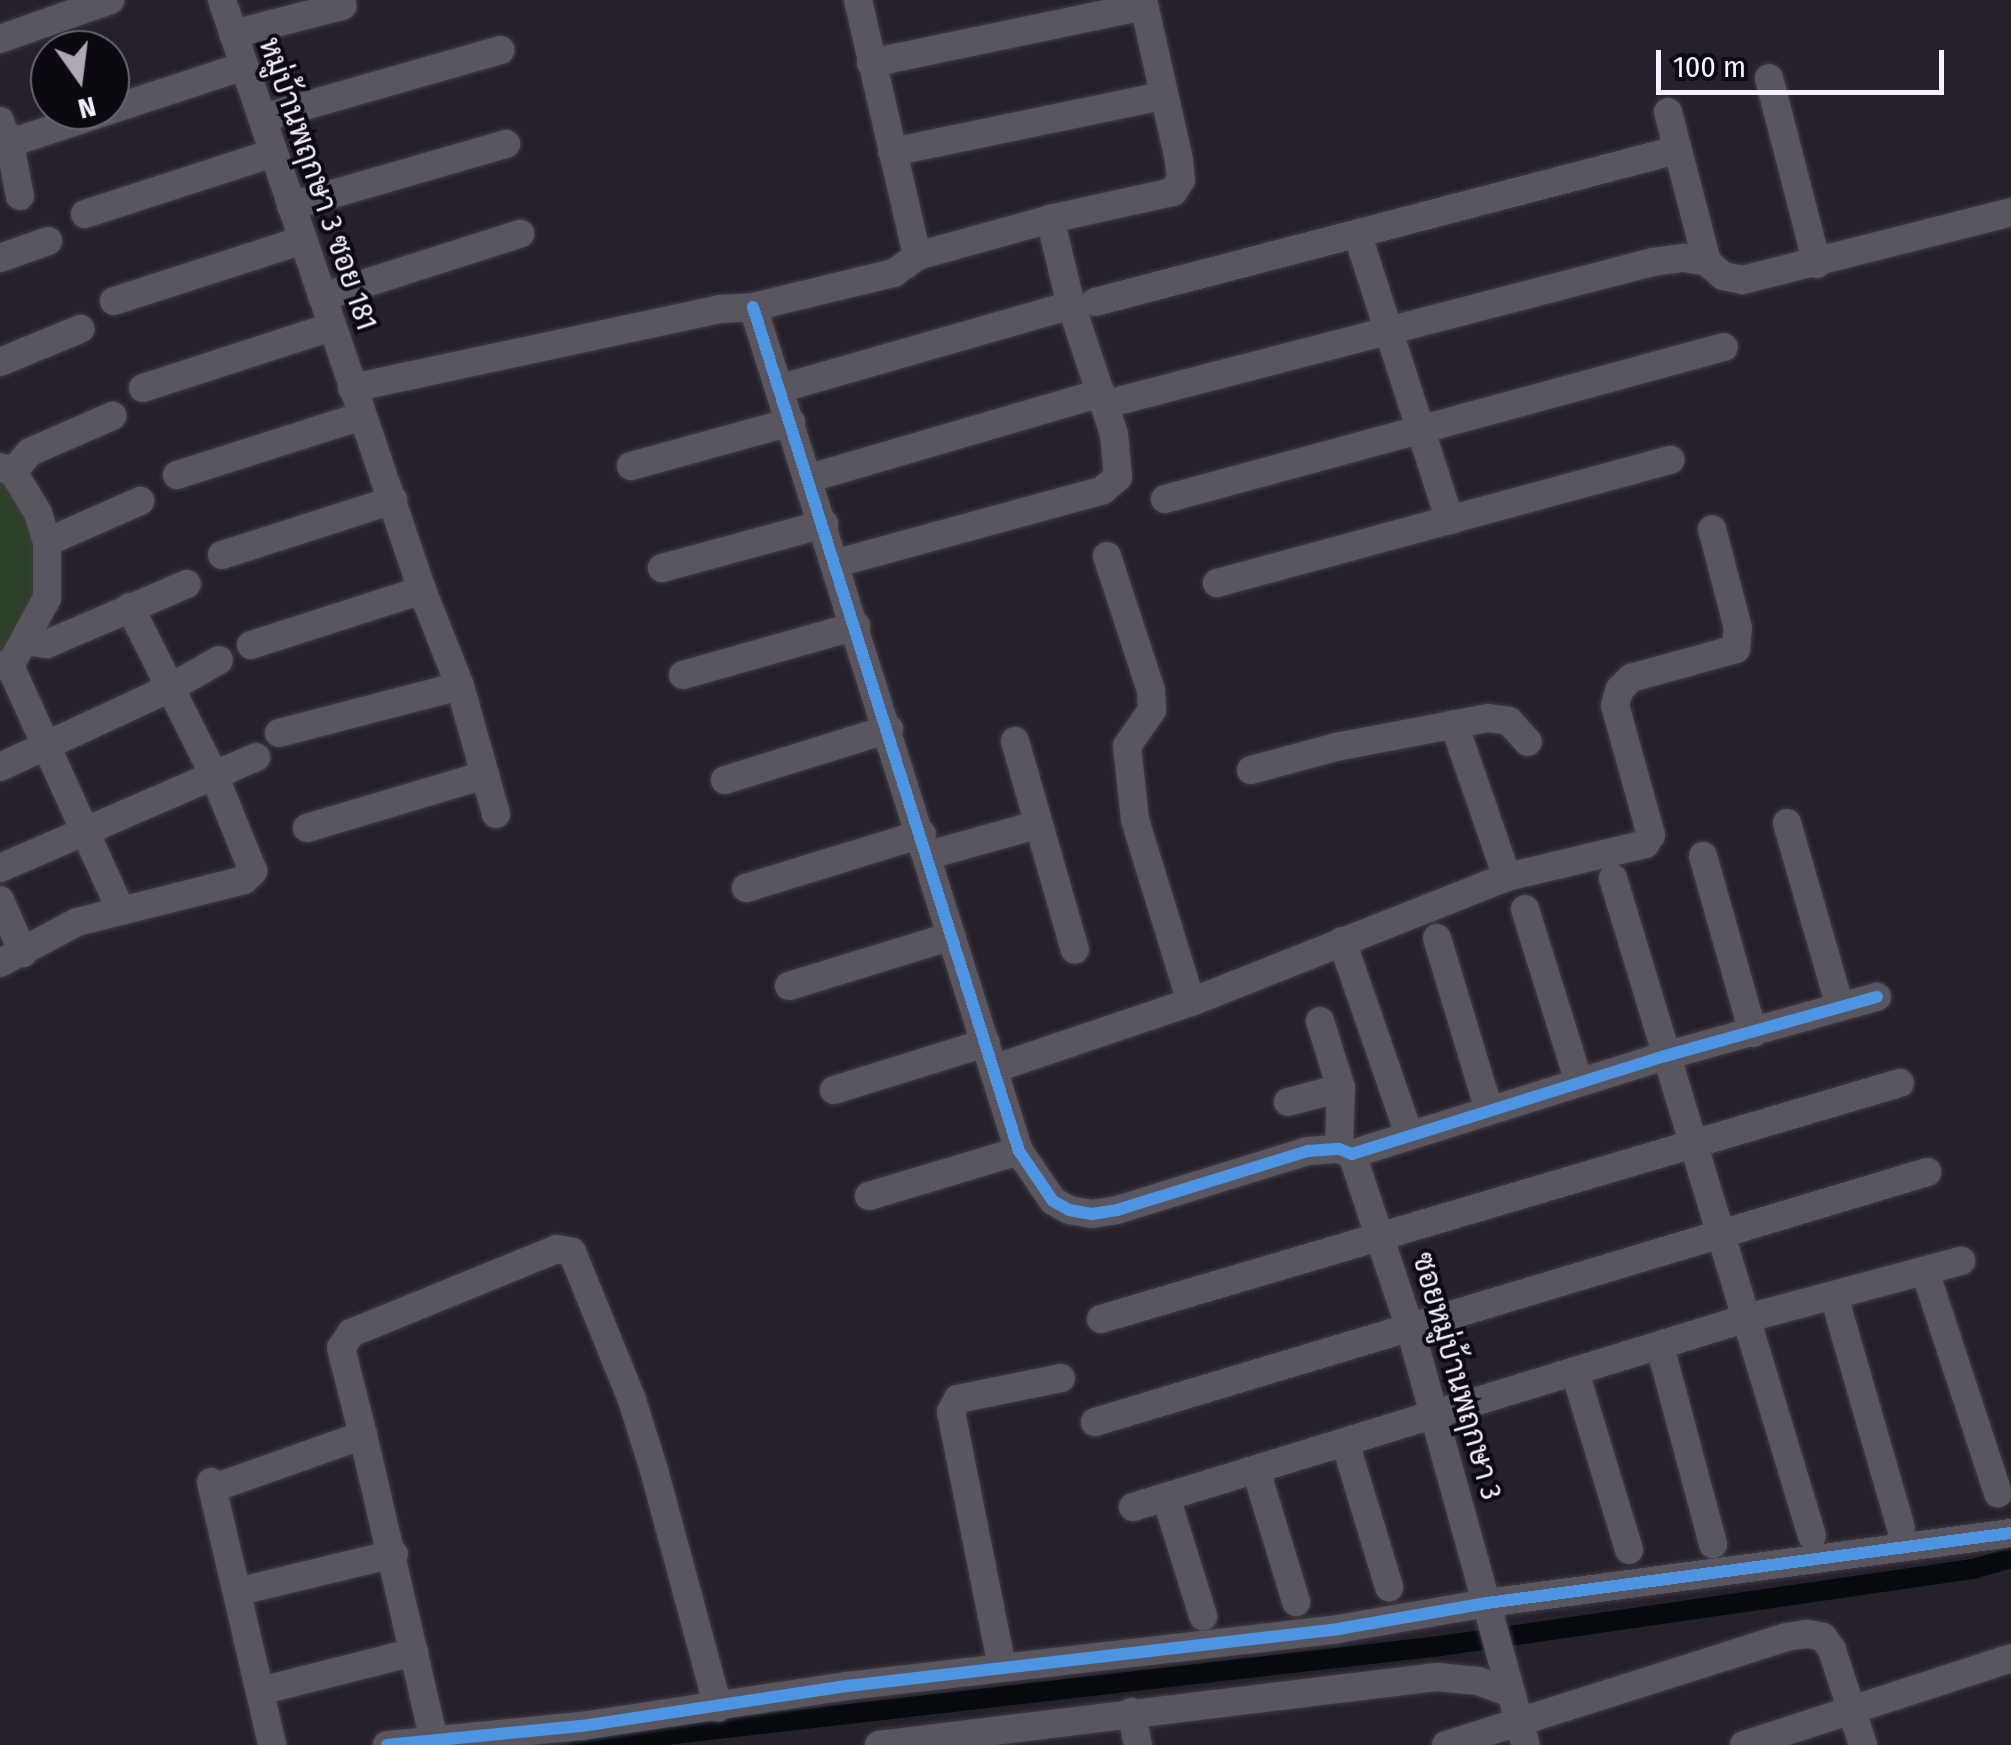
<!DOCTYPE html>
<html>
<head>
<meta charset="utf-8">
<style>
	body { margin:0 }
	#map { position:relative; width:2011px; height:1745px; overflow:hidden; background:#25202b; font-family:"Fira Sans Condensed",Sarabun,sans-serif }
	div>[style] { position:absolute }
	.green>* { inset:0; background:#2d4128 }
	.canal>* { height:20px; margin:-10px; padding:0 10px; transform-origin:10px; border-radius:10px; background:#050b0f }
	.roads { filter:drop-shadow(0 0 2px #403d46) drop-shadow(0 0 2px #403d46) }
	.minor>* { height:28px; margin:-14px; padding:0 14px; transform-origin:14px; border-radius:14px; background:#5a565f }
	.cycleway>* { height:12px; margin:-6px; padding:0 6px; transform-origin:6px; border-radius:6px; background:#4d94e3 }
	span { translate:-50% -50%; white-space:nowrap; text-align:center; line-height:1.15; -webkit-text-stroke:8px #0c0911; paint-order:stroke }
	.street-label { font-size:30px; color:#f6f1fe }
	.north { position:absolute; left:30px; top:30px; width:100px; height:100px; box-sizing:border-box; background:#0c0911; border:2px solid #6a6670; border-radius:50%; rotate:166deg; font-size:28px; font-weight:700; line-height:40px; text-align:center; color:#f6f1fe }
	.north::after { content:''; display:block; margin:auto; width:35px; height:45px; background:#ada8b4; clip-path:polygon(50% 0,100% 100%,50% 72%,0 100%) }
	.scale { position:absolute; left:1656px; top:50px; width:288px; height:45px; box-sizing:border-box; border:5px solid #f6f1fe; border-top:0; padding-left:12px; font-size:30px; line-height:35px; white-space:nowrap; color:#f6f1fe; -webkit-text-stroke:8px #0c0911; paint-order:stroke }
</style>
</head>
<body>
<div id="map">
	<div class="green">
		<div style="clip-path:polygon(0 469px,47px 542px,47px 598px,0 665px)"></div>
	</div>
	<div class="canal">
		<div style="left:579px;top:1745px;width:867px;rotate:-6.56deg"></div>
		<div style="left:1440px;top:1646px;width:539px;rotate:-8.22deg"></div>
		<div style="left:1973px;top:1569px;width:40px;rotate:-16deg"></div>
	</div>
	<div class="roads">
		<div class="minor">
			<div style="left:222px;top:0;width:623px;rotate:71.27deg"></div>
			<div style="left:422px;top:590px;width:103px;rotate:68.4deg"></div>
			<div style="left:460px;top:686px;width:133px;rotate:74.3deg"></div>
			<div style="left:858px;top:0;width:263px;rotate:77deg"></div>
			<div style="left:233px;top:34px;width:113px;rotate:-14.4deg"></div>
			<div style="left:0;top:39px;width:117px;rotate:-19.5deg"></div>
			<div style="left:871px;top:63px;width:279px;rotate:-11.8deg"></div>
			<div style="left:1769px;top:78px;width:192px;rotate:75.5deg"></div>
			<div style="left:1668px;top:112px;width:155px;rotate:75.4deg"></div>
			<div style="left:262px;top:118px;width:248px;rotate:-15.9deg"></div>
			<div style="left:0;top:121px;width:16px;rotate:72deg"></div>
			<div style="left:5px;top:136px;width:15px;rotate:16deg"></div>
			<div style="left:19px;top:140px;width:237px;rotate:-18.2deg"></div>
			<div style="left:9px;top:140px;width:57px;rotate:78.9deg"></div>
			<div style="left:892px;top:152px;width:277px;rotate:-11.7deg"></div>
			<div style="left:291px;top:206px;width:224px;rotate:-16.1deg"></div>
			<div style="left:85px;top:214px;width:198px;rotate:-18deg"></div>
			<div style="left:1358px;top:236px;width:299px;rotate:72.1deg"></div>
			<div style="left:0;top:258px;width:51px;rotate:-19.5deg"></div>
			<div style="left:322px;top:297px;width:208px;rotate:-17.7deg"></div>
			<div style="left:114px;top:301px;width:199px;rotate:-17.9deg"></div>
			<div style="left:1095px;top:302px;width:602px;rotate:-14.64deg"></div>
			<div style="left:753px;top:307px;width:885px;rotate:72.51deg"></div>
			<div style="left:1019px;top:1151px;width:60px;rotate:55.8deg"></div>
			<div style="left:1053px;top:1201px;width:18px;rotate:29deg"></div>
			<div style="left:1069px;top:1210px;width:23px;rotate:10deg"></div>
			<div style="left:1092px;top:1214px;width:25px;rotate:-9deg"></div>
			<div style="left:1117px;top:1210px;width:200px;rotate:-17.2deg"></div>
			<div style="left:1308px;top:1151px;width:31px;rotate:-4deg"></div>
			<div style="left:1339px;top:1149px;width:14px;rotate:21deg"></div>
			<div style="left:1352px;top:1154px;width:328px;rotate:-17.4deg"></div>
			<div style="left:1665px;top:1056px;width:220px;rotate:-15.6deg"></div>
			<div style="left:0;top:362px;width:87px;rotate:-22.4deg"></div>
			<div style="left:143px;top:388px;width:198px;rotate:-18deg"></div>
			<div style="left:352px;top:388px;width:376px;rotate:-12.1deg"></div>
			<div style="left:720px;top:309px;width:33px;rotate:-3deg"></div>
			<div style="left:753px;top:307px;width:145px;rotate:-13.6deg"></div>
			<div style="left:894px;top:273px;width:29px;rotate:-36deg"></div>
			<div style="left:917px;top:256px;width:138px;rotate:-15.5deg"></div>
			<div style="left:1050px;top:219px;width:126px;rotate:-12.4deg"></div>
			<div style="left:1173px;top:192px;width:14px;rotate:-56deg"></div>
			<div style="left:1181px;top:180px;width:20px;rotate:-96deg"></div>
			<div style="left:1179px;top:160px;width:164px;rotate:-102.7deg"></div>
			<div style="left:782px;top:388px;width:301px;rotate:-16deg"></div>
			<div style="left:1122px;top:400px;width:549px;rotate:-14.57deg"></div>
			<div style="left:1653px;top:262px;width:30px;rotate:-8deg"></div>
			<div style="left:1683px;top:258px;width:24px;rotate:9deg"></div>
			<div style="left:1707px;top:262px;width:21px;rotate:41deg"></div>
			<div style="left:1723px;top:276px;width:20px;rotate:11deg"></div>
			<div style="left:1743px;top:280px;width:276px;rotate:-14.2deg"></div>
			<div style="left:631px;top:466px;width:166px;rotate:-15.4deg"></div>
			<div style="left:0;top:467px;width:14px;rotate:21deg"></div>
			<div style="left:13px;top:472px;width:48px;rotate:58.6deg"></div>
			<div style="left:38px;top:513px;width:30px;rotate:73deg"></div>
			<div style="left:47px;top:542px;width:56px;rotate:90deg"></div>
			<div style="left:47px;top:598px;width:77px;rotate:118.6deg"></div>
			<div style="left:10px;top:666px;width:10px;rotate:-174deg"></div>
			<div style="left:13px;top:472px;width:26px;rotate:-50deg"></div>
			<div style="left:30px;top:452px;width:90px;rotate:-23.7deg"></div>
			<div style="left:177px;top:475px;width:194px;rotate:-17.7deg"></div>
			<div style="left:810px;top:478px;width:303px;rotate:-16.3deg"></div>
			<div style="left:1165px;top:499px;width:579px;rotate:-15.21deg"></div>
			<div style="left:47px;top:542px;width:102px;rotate:-23.8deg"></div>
			<div style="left:222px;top:555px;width:180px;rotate:-17.8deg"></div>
			<div style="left:1107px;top:556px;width:142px;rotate:71.9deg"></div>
			<div style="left:1151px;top:691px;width:19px;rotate:87deg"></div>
			<div style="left:1152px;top:710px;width:44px;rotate:124.8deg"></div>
			<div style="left:1127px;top:746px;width:74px;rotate:83.8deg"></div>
			<div style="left:1135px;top:820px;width:190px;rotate:72.9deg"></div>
			<div style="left:837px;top:563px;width:276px;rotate:-15.3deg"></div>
			<div style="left:1103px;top:490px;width:20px;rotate:-41deg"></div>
			<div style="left:1118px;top:477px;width:43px;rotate:-95.3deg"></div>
			<div style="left:1114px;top:434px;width:136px;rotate:-108.4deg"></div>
			<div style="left:1071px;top:305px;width:89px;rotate:-103.7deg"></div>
			<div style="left:662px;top:568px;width:168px;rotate:-15.2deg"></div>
			<div style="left:1217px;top:583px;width:470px;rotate:-15.2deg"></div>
			<div style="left:27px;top:641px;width:20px;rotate:9deg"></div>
			<div style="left:47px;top:644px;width:152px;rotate:-23.2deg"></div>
			<div style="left:251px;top:645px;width:180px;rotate:-17.8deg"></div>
			<div style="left:10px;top:666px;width:269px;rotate:65.6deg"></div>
			<div style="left:683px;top:675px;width:180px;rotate:-15.8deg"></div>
			<div style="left:1454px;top:724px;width:162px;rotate:70.9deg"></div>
			<div style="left:279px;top:733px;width:187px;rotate:-14.6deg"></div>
			<div style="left:1015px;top:741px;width:217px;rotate:74deg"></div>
			<div style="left:0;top:767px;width:190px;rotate:-24.9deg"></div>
			<div style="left:172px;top:687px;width:54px;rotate:-29.9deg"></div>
			<div style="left:1251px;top:770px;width:88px;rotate:-15.1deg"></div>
			<div style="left:1336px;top:747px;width:155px;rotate:-10.8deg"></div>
			<div style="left:1488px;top:718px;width:21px;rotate:8deg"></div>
			<div style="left:1509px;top:721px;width:28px;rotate:48deg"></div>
			<div style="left:725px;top:780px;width:172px;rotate:-17.3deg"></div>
			<div style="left:1787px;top:823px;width:191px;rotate:73.9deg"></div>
			<div style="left:307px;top:828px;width:186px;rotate:-16.6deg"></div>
			<div style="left:929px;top:855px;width:114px;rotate:-15.7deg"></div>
			<div style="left:1703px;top:856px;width:184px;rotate:74.2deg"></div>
			<div style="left:0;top:868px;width:279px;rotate:-23.4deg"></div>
			<div style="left:1613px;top:878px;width:687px;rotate:73.17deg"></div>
			<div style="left:746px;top:888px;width:184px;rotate:-17.1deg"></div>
			<div style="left:0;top:900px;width:58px;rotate:66.5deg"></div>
			<div style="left:1525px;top:909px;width:181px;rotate:72.7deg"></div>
			<div style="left:1437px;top:938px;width:180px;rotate:73.2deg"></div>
			<div style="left:1342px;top:941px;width:205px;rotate:70.9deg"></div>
			<div style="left:0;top:963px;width:87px;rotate:-28deg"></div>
			<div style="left:77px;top:922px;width:172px;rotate:-14.1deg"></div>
			<div style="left:244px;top:880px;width:13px;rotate:-45deg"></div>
			<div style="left:253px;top:871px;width:104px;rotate:-112.1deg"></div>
			<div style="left:214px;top:775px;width:188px;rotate:-116.6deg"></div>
			<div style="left:789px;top:986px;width:170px;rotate:-17.1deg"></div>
			<div style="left:1320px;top:1021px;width:70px;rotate:72.6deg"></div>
			<div style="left:1341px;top:1088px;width:61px;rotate:91.9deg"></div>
			<div style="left:993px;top:1069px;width:209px;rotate:-18.7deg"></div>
			<div style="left:1191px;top:1002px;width:340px;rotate:-21.6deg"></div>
			<div style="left:1507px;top:877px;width:142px;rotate:-13.4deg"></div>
			<div style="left:1645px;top:844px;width:11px;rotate:-56deg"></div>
			<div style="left:1651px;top:835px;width:135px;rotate:-105.5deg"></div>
			<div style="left:1615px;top:705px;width:17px;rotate:-73deg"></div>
			<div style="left:1620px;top:689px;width:16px;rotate:-45deg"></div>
			<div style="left:1631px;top:678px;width:109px;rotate:-15.4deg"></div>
			<div style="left:1736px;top:649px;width:21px;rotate:-85deg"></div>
			<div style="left:1738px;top:628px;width:102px;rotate:-104.7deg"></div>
			<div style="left:834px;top:1090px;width:159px;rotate:-17.2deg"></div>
			<div style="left:1288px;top:1102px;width:55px;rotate:-14.8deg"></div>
			<div style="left:1352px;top:1154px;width:183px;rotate:71.6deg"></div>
			<div style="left:1410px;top:1328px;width:433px;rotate:74.5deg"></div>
			<div style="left:869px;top:1196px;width:157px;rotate:-16.7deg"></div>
			<div style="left:1925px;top:1271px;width:234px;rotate:71.8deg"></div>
			<div style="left:1834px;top:1296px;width:241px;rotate:73.9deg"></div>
			<div style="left:1101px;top:1319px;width:833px;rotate:-16.46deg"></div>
			<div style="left:1660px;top:1346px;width:205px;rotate:75deg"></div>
			<div style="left:1575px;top:1372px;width:186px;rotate:73.1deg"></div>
			<div style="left:1095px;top:1422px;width:869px;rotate:-16.72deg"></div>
			<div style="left:363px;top:1435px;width:90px;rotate:-104.2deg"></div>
			<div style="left:341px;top:1348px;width:18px;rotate:-56deg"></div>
			<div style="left:351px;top:1333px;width:222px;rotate:-22.2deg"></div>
			<div style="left:557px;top:1249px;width:15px;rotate:11deg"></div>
			<div style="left:572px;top:1252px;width:157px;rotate:67.9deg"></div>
			<div style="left:631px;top:1397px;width:77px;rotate:72.5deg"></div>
			<div style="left:654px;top:1470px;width:246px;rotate:74.9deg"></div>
			<div style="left:1345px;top:1442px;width:152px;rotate:73.1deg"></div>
			<div style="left:1256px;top:1470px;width:138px;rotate:73.1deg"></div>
			<div style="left:211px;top:1482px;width:270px;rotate:76.9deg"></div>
			<div style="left:225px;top:1484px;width:146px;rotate:-19.5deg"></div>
			<div style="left:363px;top:1435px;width:313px;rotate:76.9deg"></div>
			<div style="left:1166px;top:1497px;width:125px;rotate:72.7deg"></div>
			<div style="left:1133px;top:1507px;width:639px;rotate:-17.1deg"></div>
			<div style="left:1744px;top:1319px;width:225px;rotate:-15deg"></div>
			<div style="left:253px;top:1588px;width:145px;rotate:-13.6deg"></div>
			<div style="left:1002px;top:1667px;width:260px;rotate:-101.3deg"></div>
			<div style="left:951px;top:1412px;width:15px;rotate:-62deg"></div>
			<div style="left:958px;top:1399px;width:105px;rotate:-11.5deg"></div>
			<div style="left:268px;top:1689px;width:151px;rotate:-14.2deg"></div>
			<div style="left:1131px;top:1712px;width:34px;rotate:78deg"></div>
			<div style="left:387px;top:1745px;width:196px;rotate:-5.6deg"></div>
			<div style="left:582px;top:1726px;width:268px;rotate:-8.6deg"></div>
			<div style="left:847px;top:1686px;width:494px;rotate:-6.6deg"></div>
			<div style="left:1338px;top:1629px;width:151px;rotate:-9.9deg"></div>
			<div style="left:1487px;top:1603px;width:529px;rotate:-7.61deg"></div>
			<div style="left:879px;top:1745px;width:562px;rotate:-6.95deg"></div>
			<div style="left:1437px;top:1677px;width:41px;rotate:5.6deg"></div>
			<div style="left:1478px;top:1681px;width:33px;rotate:20deg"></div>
			<div style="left:1446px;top:1745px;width:357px;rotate:-17.6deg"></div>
			<div style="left:1786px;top:1637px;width:22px;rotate:-8deg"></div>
			<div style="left:1808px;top:1634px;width:15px;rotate:11deg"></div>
			<div style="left:1823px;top:1637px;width:16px;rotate:55deg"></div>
			<div style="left:1832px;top:1650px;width:100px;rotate:71.9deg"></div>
			<div style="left:1744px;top:1745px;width:281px;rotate:-18deg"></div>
		</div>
	</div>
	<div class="cycleway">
		<div style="left:753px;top:307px;width:885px;rotate:72.51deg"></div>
		<div style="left:1019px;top:1151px;width:60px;rotate:55.8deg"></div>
		<div style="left:1053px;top:1201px;width:18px;rotate:29deg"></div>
		<div style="left:1069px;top:1210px;width:23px;rotate:10deg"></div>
		<div style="left:1092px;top:1214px;width:25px;rotate:-9deg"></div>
		<div style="left:1117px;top:1210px;width:200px;rotate:-17.2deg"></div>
		<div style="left:1308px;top:1151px;width:31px;rotate:-4deg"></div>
		<div style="left:1339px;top:1149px;width:14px;rotate:21deg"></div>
		<div style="left:1352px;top:1154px;width:328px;rotate:-17.4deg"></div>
		<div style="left:1665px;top:1056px;width:220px;rotate:-15.6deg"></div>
		<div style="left:387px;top:1745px;width:196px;rotate:-5.6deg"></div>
		<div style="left:582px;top:1726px;width:268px;rotate:-8.6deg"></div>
		<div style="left:847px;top:1686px;width:494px;rotate:-6.6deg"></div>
		<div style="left:1338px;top:1629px;width:151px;rotate:-9.9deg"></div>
		<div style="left:1487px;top:1603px;width:529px;rotate:-7.61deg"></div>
	</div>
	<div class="street-label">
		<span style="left:318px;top:184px;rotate:71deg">หมู่บ้านพฤกษา 3 ซอย 181</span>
		<span style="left:1457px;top:1376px;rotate:74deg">ซอยหมู่บ้านพฤกษา 3</span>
	</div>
	<div class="north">N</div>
	<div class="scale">100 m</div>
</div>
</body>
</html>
